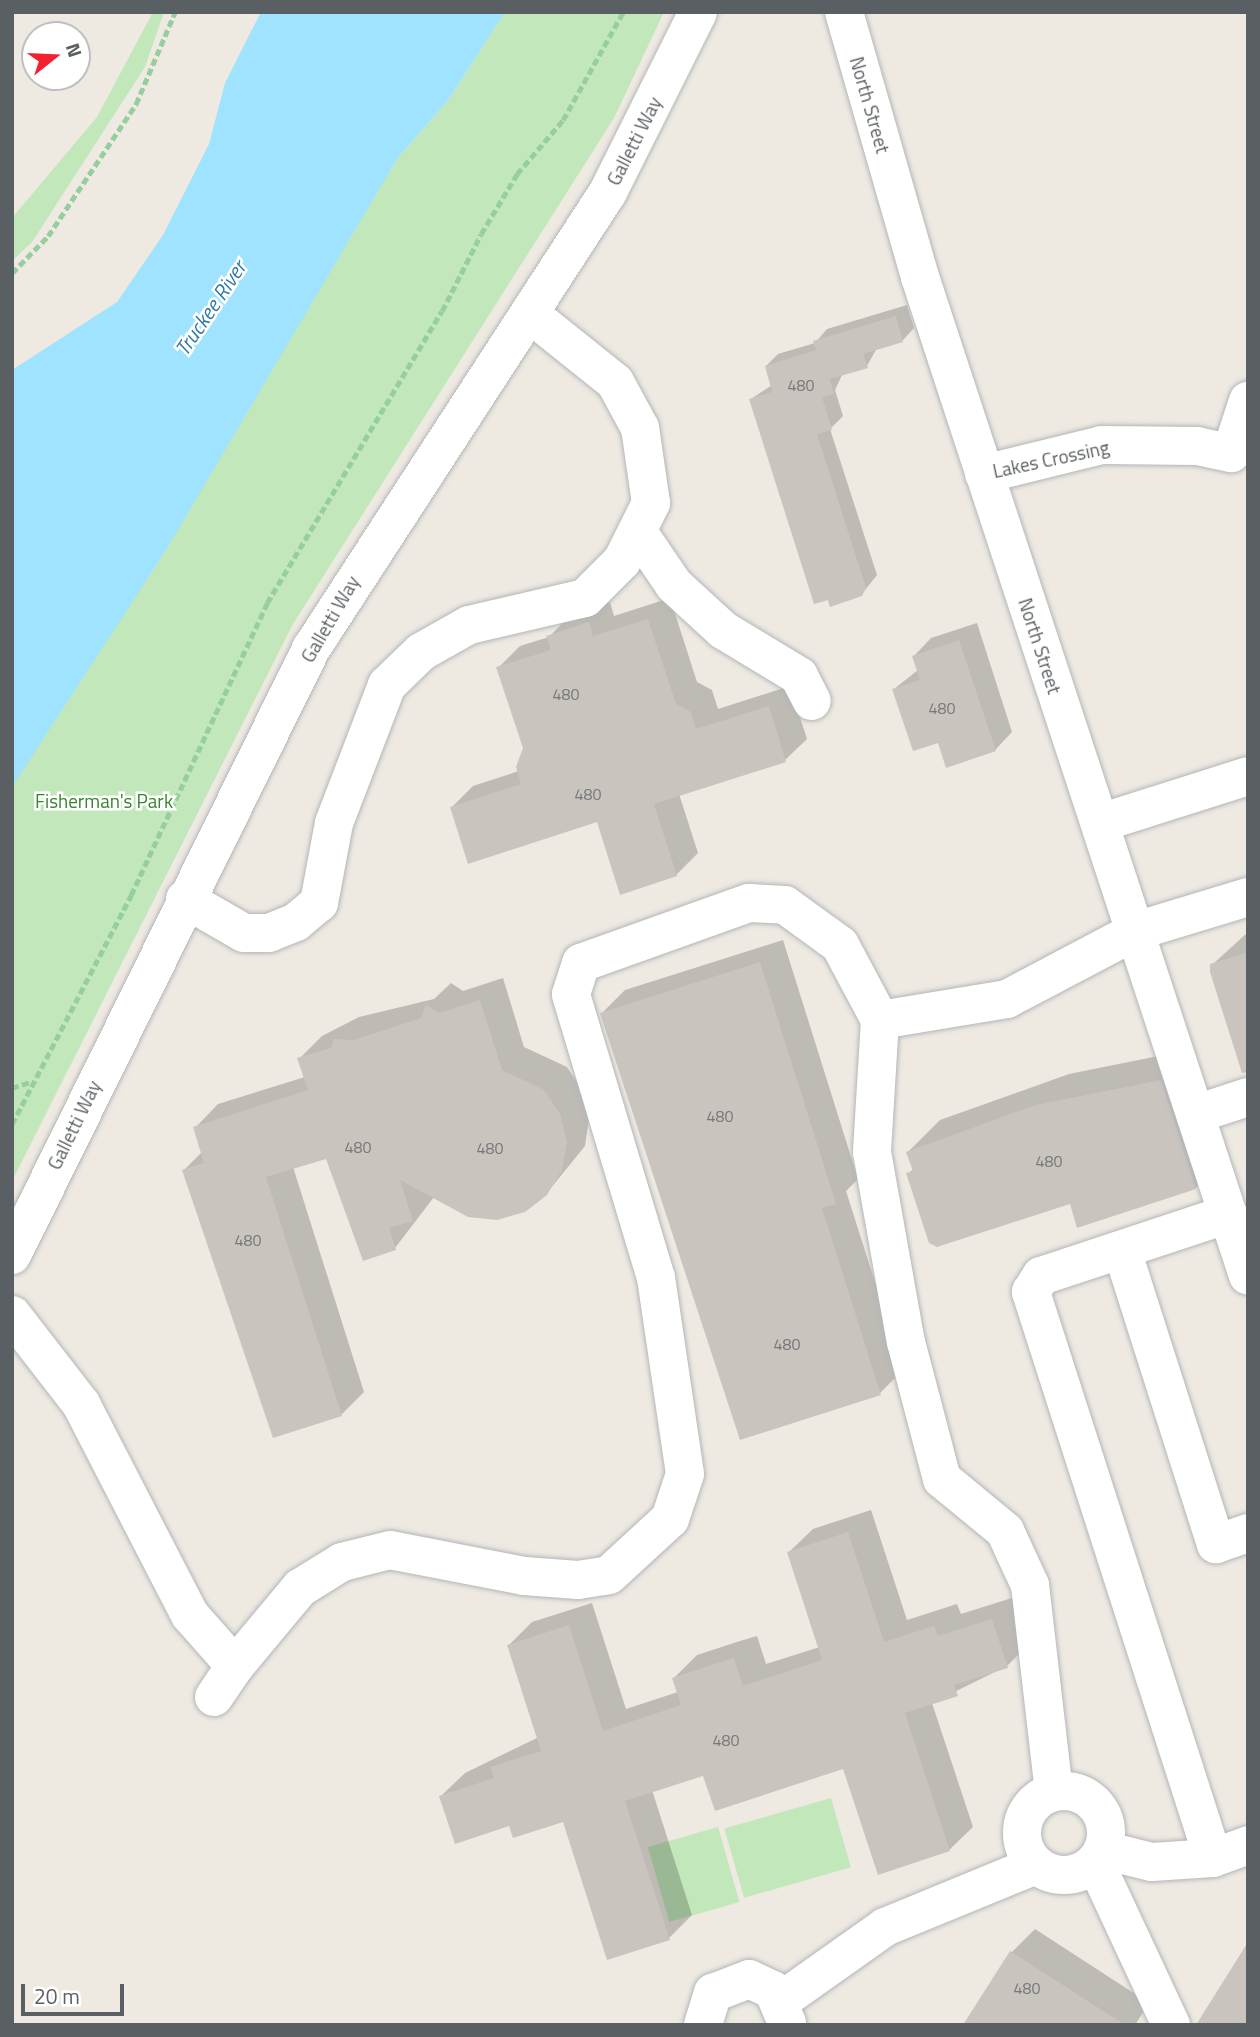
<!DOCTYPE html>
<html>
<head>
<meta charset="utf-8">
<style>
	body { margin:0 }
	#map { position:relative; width:1260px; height:2037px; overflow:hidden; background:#eee9e1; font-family:"Titillium Web",sans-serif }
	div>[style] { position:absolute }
	.green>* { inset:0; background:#c2e7bb; transform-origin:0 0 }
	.water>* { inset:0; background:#a0e3ff }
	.shadow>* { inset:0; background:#0003 }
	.building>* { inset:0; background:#c9c4be }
	.path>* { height:4.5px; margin-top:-2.25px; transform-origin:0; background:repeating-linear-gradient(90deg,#97ce9e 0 7px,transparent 0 10.5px) }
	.roads { filter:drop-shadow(0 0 2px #b2b6ba) drop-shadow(0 0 2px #b2b6ba) }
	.minor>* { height:38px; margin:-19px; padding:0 19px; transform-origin:19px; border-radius:19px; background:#fff }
	.minor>.ring { margin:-19px; padding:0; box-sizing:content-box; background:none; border:38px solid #fff; border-radius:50% }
	span { translate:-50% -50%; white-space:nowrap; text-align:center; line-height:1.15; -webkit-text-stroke:5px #fff; paint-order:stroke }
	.number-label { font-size:16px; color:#76787a }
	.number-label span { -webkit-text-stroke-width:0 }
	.street-label { font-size:19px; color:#5a5f63 }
	.park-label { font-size:19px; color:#38852f }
	.water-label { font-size:21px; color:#337ba4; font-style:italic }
	.frame { position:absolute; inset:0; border:14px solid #5a5f63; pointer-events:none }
	.north { position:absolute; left:21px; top:21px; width:70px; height:70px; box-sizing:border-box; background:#fff; border:2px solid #bdbfc1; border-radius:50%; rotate:72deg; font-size:19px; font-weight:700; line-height:28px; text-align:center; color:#5a5f63 }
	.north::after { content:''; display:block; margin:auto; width:24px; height:32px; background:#f32130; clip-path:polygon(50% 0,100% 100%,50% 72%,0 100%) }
	.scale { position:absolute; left:21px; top:1984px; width:103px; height:32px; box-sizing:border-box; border:4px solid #5a5f63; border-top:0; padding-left:9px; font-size:21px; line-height:24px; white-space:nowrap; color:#5a5f63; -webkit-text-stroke:5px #fff; paint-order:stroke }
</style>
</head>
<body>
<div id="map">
	<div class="green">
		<div style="clip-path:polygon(153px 12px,164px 12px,145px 67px,32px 242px,12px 261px,12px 218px,97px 117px)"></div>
		<div style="clip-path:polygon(505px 12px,664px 12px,614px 118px,293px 624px,12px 1181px,12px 787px,397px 159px,449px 99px)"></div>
		<div style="left:831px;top:1798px;width:72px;height:111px;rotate:74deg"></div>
		<div style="left:718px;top:1827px;width:78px;height:73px;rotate:74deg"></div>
	</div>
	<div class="water">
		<div style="clip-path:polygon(261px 12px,505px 12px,449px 99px,397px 159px,166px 550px,12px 787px,12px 370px,117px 302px,163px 235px,209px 144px,225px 83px)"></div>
	</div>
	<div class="shadow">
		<div style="clip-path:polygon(907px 305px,914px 328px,903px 340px,877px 348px,867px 366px,843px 373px,835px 390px,843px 416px,830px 429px,877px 575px,861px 595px,751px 399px,772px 385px,766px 366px,778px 354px,815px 343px,827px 329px)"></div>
		<div style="clip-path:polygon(670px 598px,697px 682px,712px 690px,718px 709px,790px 686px,807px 739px,785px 760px,679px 794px,698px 853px,676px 875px,598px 820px,452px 807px,473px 786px,519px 771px,525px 748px,498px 668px,520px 646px,549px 637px,570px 615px,610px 602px,614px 616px)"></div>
		<div style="clip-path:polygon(977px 623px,1012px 732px,995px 750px,939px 741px,894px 689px,918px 670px,914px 656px,931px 638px)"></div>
		<div style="clip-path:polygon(1248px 932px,1248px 1047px,1212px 965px)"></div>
		<div style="clip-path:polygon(783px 940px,858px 1179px,846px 1191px,903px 1370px,880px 1393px,602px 1013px,625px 990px)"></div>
		<div style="clip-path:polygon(503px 978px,524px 1047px,567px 1067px,582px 1090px,589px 1118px,585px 1146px,546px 1194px,434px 1197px,395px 1248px,328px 1157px,293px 1167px,364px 1392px,341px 1415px,184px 1170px,202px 1152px,195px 1128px,218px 1104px,305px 1077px,299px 1059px,322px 1036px,359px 1017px,434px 999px,451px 983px,463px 991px)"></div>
		<div style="clip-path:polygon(1193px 1049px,1228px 1156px,1196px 1188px,1071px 1202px,908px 1174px,914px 1168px,908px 1152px,940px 1120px,1069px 1074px)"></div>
		<div style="clip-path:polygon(871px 1510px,907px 1620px,957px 1604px,961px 1614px,1015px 1597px,1030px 1643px,1007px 1666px,932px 1703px,973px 1827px,949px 1850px,844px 1767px,704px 1774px,652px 1790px,692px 1915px,669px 1938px,564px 1820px,511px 1824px,441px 1796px,465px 1773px,539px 1737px,509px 1645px,532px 1622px,592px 1603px,626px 1709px,678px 1692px,674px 1678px,697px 1655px,740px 1641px,757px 1636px,766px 1664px,820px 1647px,789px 1552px,813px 1529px)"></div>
		<div style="clip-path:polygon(1035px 1929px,1149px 2003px,1135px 2025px,965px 2025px,1012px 1952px)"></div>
	</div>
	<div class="building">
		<div style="clip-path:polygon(896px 316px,903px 342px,863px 354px,868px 368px,830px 379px,834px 394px,822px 397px,832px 430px,817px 434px,866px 588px,862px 596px,830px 607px,828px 600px,814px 604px,749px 399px,772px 392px,765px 366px,816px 350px,813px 341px)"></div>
		<div style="clip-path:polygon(648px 619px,676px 704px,691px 712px,696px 729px,769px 706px,786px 762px,654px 804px,677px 876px,620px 895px,597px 822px,468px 864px,450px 807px,521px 784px,516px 767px,523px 748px,496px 667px,551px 650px,546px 636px,589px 622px,593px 636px)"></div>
		<div style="clip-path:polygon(959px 640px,996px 751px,946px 768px,938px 743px,913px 751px,892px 689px,920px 680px,912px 656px)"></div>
		<div style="clip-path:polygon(1248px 952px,1248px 1072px,1242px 1073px,1210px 972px,1210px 964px)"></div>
		<div style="clip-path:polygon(760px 962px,836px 1204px,822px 1208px,881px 1395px,740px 1440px,600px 1013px)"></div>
		<div style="clip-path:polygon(480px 1000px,502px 1070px,544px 1090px,560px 1114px,567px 1142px,562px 1170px,547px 1195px,525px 1212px,497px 1220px,468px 1217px,400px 1180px,413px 1221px,389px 1228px,396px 1250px,363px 1261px,326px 1159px,266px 1177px,342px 1416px,273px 1438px,182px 1170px,204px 1163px,193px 1127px,308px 1090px,297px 1058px,331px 1048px,334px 1039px,354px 1040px,421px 1018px,426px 1005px,439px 1013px)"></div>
		<div style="clip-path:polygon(1161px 1080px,1196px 1189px,1077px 1228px,1070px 1204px,937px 1247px,929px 1243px,906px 1173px,913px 1171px,906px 1152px,1035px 1105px)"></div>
		<div style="clip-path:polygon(848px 1532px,884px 1642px,934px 1626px,938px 1636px,992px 1619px,1008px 1668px,954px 1685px,958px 1696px,905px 1713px,950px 1851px,878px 1875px,843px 1769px,715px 1811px,703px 1776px,625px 1801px,670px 1940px,607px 1960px,563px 1822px,513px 1838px,509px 1826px,455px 1844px,439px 1796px,494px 1778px,490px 1767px,541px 1751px,507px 1645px,569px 1625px,603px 1731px,681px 1705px,672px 1678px,715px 1664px,734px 1658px,743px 1686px,822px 1660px,787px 1552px)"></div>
		<div style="clip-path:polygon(1248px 1942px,1248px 2025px,1196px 2025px)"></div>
		<div style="clip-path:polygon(1010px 1951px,1125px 2025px,963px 2025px)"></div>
	</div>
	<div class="path">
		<div style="left:12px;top:273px;width:52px;rotate:-45.8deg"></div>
		<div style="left:48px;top:236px;width:159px;rotate:-56.3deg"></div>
		<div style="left:136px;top:104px;width:100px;rotate:-67deg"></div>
		<div style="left:12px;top:1088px;width:19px;rotate:-18deg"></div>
		<div style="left:12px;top:1124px;width:258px;rotate:-62.5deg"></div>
		<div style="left:131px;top:895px;width:322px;rotate:-65deg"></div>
		<div style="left:267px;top:603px;width:340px;rotate:-59.1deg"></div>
		<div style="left:442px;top:311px;width:86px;rotate:-63.1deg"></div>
		<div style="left:481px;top:234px;width:70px;rotate:-59deg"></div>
		<div style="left:517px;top:174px;width:71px;rotate:-49.6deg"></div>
		<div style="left:563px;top:120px;width:124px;rotate:-60.9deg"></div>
	</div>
	<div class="roads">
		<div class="minor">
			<div style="left:844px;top:12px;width:276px;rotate:74deg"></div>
			<div style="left:920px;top:277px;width:1051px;rotate:71.82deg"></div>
			<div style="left:984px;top:474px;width:122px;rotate:-13.8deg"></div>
			<div style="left:1102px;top:445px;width:95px;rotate:0.6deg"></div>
			<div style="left:1197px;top:446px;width:35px;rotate:12deg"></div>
			<div style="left:1231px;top:453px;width:55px;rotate:-71.9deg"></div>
			<div style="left:638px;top:532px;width:64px;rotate:55.8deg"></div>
			<div style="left:674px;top:585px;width:67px;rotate:42.6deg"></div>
			<div style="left:723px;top:630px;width:89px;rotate:31.2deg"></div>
			<div style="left:799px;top:676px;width:28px;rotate:63deg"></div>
			<div style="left:1100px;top:823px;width:155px;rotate:-17.6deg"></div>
			<div style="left:185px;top:899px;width:68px;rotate:30deg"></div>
			<div style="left:244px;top:933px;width:25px"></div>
			<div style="left:269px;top:933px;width:29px;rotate:-22deg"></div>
			<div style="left:296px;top:922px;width:30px;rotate:-40deg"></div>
			<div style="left:319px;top:903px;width:81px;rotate:-79.4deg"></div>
			<div style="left:334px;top:823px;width:148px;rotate:-69deg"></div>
			<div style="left:387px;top:685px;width:47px;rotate:-44.1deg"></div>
			<div style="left:421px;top:652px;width:55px;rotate:-29.4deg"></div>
			<div style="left:469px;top:625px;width:119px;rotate:-13.1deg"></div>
			<div style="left:585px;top:598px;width:52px;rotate:-45deg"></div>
			<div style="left:622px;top:561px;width:65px;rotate:-63.4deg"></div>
			<div style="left:651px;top:503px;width:76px;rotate:-98.3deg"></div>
			<div style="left:640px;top:428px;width:52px;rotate:-118.5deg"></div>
			<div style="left:615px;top:382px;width:110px;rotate:-141.3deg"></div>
			<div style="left:880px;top:1020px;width:132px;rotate:93.5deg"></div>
			<div style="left:872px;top:1152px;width:193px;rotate:79.9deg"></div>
			<div style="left:906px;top:1342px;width:142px;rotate:75.3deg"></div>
			<div style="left:942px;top:1479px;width:82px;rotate:39.5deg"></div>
			<div style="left:1005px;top:1531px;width:60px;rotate:65.2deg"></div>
			<div style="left:1030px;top:1585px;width:208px;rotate:83.4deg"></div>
			<div style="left:1196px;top:1114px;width:55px;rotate:-18.1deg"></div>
			<div style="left:1122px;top:1250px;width:309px;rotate:72.3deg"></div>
			<div style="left:1216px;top:1544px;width:34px;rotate:-19deg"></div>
			<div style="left:12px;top:1255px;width:676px;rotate:-63.74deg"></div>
			<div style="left:311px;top:649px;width:545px;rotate:-56.98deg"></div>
			<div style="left:608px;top:192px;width:201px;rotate:-63.4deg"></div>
			<div style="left:12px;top:1315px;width:113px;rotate:52.2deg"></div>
			<div style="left:81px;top:1404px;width:237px;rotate:62.7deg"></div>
			<div style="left:190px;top:1615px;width:68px;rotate:48.6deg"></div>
			<div style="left:235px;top:1666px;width:102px;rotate:-50.2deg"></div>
			<div style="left:300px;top:1588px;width:49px;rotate:-31.8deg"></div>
			<div style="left:342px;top:1562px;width:49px;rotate:-14deg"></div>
			<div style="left:390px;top:1550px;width:136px;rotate:11deg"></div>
			<div style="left:524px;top:1576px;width:54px;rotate:4.2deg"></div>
			<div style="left:578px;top:1580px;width:31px;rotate:-9deg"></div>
			<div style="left:609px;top:1575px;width:83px;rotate:-42.6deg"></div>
			<div style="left:670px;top:1519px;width:47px;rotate:-71.6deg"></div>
			<div style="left:685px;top:1474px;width:198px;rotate:-98.4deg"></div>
			<div style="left:656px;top:1278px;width:296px;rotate:-106.7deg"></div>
			<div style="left:571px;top:994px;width:33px;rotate:-72deg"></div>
			<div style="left:581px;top:963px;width:178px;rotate:-19.7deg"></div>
			<div style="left:749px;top:903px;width:36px;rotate:3deg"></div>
			<div style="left:785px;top:905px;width:68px;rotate:36deg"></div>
			<div style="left:840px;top:945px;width:85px;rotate:61.9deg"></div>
			<div style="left:880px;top:1020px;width:129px;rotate:-9.4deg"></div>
			<div style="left:1007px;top:999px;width:146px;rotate:-27.8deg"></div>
			<div style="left:1136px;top:931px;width:117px;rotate:-16.9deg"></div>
			<div style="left:214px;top:1697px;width:37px;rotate:-56deg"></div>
			<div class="ring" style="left:1022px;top:1791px;width:46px;height:46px"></div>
			<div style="left:1103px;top:1850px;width:50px;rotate:13.8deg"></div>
			<div style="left:1152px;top:1862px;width:61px;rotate:-3.8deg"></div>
			<div style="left:1213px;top:1858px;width:37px;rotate:-20deg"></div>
			<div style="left:1213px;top:1858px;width:595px;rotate:-107.83deg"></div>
			<div style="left:1031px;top:1292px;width:19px;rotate:-58deg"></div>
			<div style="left:1041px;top:1276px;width:197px;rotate:-18.3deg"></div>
			<div style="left:1095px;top:1862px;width:180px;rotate:65deg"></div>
			<div style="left:782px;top:2000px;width:126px;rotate:-35.3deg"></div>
			<div style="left:885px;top:1927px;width:163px;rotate:-22.3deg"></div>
			<div style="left:703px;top:2025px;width:34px;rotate:-73deg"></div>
			<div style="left:713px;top:1993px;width:39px;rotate:-21deg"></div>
			<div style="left:749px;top:1979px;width:26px;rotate:25deg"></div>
			<div style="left:773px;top:1990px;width:36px;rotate:67deg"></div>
		</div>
	</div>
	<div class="number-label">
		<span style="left:801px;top:385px">480</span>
		<span style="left:566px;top:694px">480</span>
		<span style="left:942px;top:708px">480</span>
		<span style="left:588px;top:794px">480</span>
		<span style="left:720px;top:1116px">480</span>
		<span style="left:358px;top:1147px">480</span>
		<span style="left:490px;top:1148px">480</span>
		<span style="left:1049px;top:1161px">480</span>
		<span style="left:248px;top:1240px">480</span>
		<span style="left:787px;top:1344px">480</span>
		<span style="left:726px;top:1740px">480</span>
		<span style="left:1027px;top:1988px">480</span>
	</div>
	<div class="street-label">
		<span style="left:870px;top:105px;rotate:74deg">North Street</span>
		<span style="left:634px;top:141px;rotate:-63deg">Galletti Way</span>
		<span style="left:1051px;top:459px;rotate:-12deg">Lakes Crossing</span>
		<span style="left:330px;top:619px;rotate:-60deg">Galletti Way</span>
		<span style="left:1040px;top:646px;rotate:72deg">North Street</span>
		<span style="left:74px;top:1125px;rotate:-64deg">Galletti Way</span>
	</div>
	<div class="park-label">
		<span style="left:104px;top:801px">Fisherman's Park</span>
	</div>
	<div class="water-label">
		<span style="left:210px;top:308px;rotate:-56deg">Truckee River</span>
	</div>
	<div class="frame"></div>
	<div class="north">N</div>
	<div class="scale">20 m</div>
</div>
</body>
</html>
